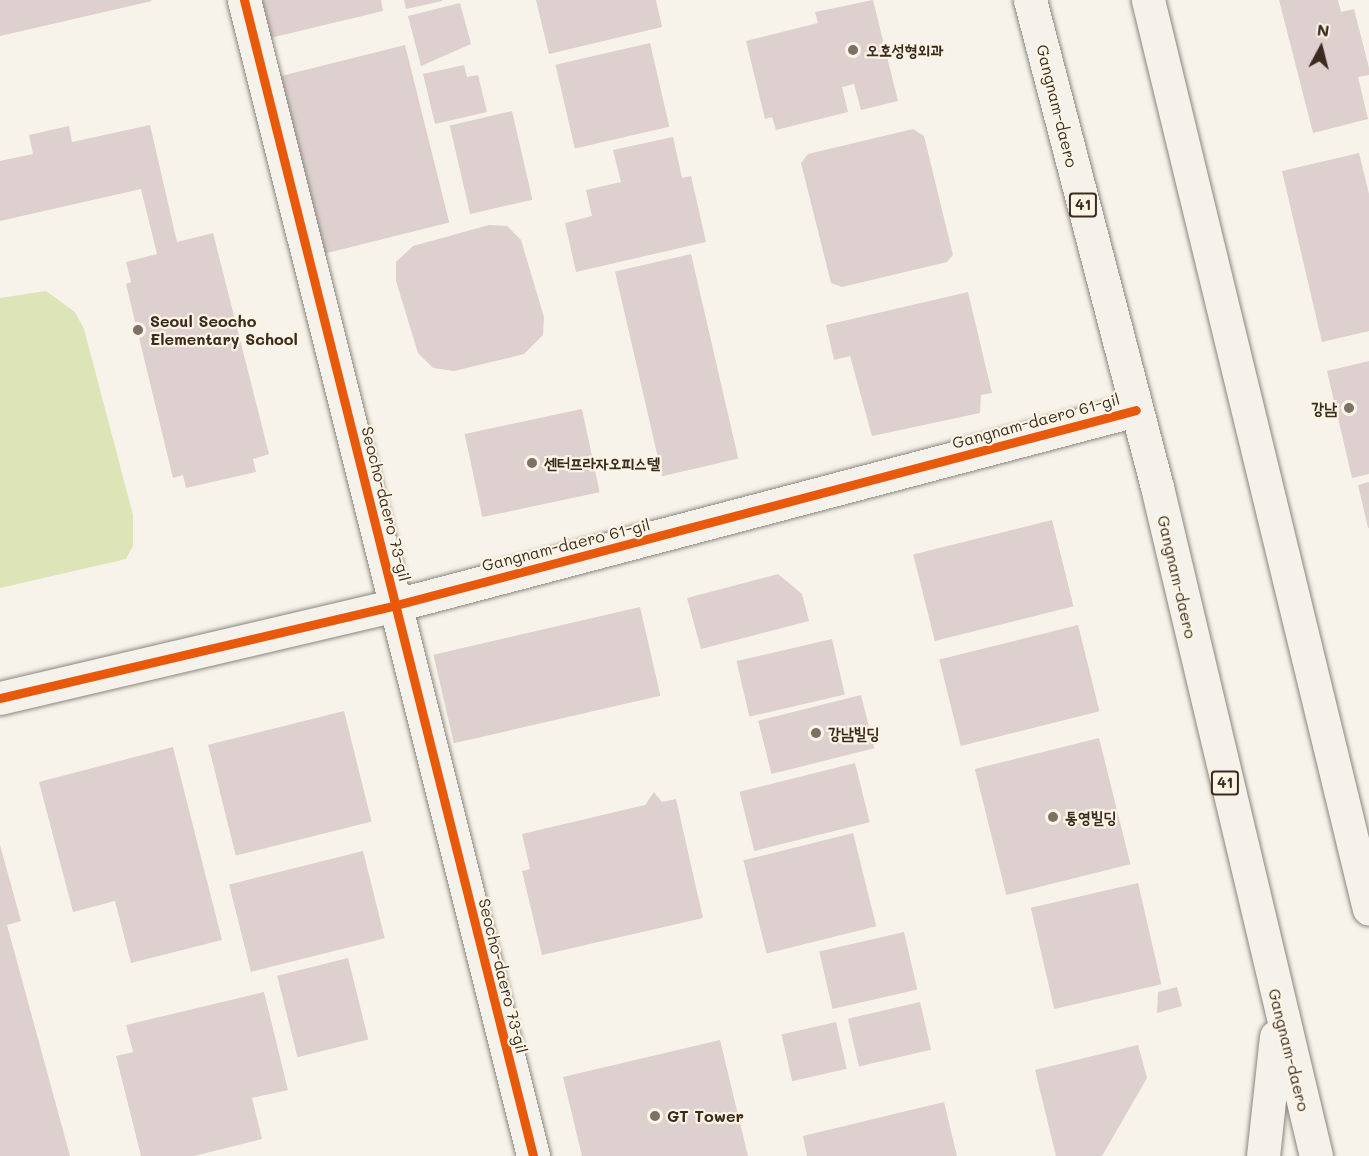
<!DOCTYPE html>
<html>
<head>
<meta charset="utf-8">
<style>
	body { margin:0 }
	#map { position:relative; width:1369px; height:1156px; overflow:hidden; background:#f7f3ea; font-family:Mali,"Poor Story",sans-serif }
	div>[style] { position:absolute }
	.green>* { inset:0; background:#dde4b7 }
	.building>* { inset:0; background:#ddd0cf; transform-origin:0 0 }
	.roads { filter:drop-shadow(0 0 2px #8b867f) drop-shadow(0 0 2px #8b867f) }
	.minor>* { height:33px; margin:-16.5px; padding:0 16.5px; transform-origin:16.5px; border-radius:16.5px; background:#f5f2ec }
	.major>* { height:33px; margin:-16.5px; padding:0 16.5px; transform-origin:16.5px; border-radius:16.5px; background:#f5f2ec }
	.cycleway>* { height:9px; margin:-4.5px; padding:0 4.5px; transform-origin:4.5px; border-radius:4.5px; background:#e8590c }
	.dots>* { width:16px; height:16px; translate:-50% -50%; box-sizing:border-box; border:3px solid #fcf5e5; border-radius:50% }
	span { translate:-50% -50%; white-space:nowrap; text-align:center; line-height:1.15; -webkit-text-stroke:4.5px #fcf5e5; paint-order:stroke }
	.shield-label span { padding:2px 4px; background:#fcf5e5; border:2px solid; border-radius:4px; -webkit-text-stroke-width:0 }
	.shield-label { font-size:15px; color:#3b2a1e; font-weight:700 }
	.poi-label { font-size:16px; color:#3b2a1e; font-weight:700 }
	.left { translate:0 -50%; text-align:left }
	.right { translate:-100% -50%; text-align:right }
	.street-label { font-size:16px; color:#3b2a1e }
	.north { position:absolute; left:1291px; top:18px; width:60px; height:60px; -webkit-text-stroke:4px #fcf5e5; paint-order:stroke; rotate:7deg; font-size:16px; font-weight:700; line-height:24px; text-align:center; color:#3b2a1e }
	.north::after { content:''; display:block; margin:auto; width:21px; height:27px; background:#3b2a1e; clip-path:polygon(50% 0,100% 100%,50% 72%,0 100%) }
</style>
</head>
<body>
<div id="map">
	<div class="green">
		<div style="clip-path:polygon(46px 291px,75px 312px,84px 329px,133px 515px,133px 546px,126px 559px,0 588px,0 298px)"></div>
	</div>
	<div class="building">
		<div style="clip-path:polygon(0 0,151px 0,152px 1px,0 36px)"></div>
		<div style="clip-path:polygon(257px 0,381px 0,383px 11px,266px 39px)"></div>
		<div style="clip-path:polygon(404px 0,442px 0,442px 1px,406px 9px)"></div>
		<div style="clip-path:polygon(536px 0,656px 0,662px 27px,549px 54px)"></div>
		<div style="clip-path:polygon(873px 0,898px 101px,861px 110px,854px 84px,842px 87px,848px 112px,776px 130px,772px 117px,765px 119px,746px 41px,818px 23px,815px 12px)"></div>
		<div style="clip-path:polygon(1279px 0,1338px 0,1341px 12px,1354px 9px,1369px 68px,1369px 75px,1358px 77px,1368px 119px,1313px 133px)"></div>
		<div style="clip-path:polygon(460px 3px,471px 44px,421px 66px,408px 16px)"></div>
		<div style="left:650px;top:43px;width:86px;height:97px;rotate:77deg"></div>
		<div style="left:405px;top:45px;width:183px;height:136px;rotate:76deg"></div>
		<div style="clip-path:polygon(464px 65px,467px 77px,478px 75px,487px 112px,435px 124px,423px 74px)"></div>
		<div style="left:512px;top:111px;width:91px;height:64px;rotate:77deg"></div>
		<div style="clip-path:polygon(150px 125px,177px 242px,213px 233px,269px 454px,253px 459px,256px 472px,186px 488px,183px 475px,173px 478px,126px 284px,131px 282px,126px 262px,157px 254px,141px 189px,0 221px,0 161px,33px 154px,29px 135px,69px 126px,72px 142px)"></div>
		<div style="clip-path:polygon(913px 129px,924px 136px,953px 255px,947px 262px,842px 287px,831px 283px,801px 163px,808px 154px)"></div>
		<div style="clip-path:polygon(673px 137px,682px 178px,691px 176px,706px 242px,576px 272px,565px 223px,592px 216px,586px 190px,621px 182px,613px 150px)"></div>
		<div style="clip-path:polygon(1359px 153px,1369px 194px,1369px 331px,1322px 342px,1282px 171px)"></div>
		<div style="clip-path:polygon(489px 225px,507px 226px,521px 240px,544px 317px,543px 335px,524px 354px,454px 371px,433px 368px,418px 353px,396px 281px,396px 262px,413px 246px)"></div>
		<div style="left:691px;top:254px;width:210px;height:78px;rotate:77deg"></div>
		<div style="clip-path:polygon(968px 292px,992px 393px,981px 395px,980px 413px,872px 436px,850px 356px,834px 360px,826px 325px)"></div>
		<div style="clip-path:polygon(1369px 361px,1369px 474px,1352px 478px,1327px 371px)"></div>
		<div style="left:582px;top:409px;width:85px;height:120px;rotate:78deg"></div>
		<div style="clip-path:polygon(1369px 482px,1369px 528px,1368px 528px,1358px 485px)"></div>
		<div style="left:1052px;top:520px;width:89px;height:143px;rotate:76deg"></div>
		<div style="clip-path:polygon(778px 574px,802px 594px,809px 621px,701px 649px,687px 598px)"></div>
		<div style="left:640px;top:607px;width:91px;height:212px;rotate:77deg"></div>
		<div style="left:1078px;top:625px;width:89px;height:143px;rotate:76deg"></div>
		<div style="left:832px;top:639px;width:57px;height:98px;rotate:77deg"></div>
		<div style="left:861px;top:695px;width:55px;height:106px;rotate:76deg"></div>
		<div style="left:344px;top:711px;width:114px;height:140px;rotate:76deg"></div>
		<div style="left:1099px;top:738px;width:130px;height:128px;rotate:76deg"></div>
		<div style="clip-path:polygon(173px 747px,222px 940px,131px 963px,115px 901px,73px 912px,39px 782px)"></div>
		<div style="left:855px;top:763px;width:61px;height:119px;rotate:76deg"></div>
		<div style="clip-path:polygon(654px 792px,662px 802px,676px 799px,703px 918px,542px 955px,522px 871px,530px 869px,522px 834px,645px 805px)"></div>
		<div style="left:853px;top:833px;width:96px;height:113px;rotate:76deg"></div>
		<div style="clip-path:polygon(0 845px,21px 921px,7px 925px,70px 1156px,0 1156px)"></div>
		<div style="left:363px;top:851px;width:90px;height:138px;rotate:76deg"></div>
		<div style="left:1138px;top:883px;width:104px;height:110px;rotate:77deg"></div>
		<div style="left:904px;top:932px;width:59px;height:87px;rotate:77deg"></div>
		<div style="left:348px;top:958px;width:84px;height:73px;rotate:76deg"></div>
		<div style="clip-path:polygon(1177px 987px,1182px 1006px,1157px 1013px,1158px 992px)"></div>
		<div style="clip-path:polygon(264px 992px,288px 1090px,252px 1098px,262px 1139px,194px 1156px,141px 1156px,116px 1056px,133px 1052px,126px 1025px)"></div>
		<div style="left:920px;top:1002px;width:49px;height:74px;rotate:77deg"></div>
		<div style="left:836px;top:1022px;width:48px;height:56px;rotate:77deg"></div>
		<div style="clip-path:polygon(720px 1040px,748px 1156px,582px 1156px,563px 1077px)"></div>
		<div style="clip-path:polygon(1138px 1045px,1147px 1078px,1102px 1156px,1056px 1156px,1035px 1070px)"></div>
		<div style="clip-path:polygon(944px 1102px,957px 1156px,807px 1156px,803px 1136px)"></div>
	</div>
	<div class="roads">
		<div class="minor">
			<div style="left:244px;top:0;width:1192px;rotate:75.96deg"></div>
			<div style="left:0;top:698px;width:407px;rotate:-13.2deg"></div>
			<div style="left:396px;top:605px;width:765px;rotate:-14.76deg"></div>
		</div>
		<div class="major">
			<div style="left:1030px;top:0;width:503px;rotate:75.38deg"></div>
			<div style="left:1157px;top:487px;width:688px;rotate:76.63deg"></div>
			<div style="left:1148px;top:0;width:935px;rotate:76.34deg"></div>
			<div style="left:1263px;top:1156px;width:120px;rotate:-83.8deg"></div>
		</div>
	</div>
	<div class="cycleway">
		<div style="left:244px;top:0;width:1192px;rotate:75.96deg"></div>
		<div style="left:0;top:698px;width:407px;rotate:-13.2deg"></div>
		<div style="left:396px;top:605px;width:765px;rotate:-14.76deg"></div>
	</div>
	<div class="dots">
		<div style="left:853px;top:50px;background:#7d7065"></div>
		<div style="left:138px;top:330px;background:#7d7065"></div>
		<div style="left:1349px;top:408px;background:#7d7065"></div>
		<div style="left:532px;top:463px;background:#7d7065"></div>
		<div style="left:816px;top:733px;background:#7d7065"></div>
		<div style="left:1053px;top:817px;background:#7d7065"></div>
		<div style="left:655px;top:1116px;background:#7d7065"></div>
	</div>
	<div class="shield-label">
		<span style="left:1083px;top:205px">41</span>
		<span style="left:1225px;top:783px">41</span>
	</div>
	<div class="poi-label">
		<span class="left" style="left:866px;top:50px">오호성형외과</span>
		<span class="left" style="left:150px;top:330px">Seoul Seocho<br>Elementary School</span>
		<span class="right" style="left:1337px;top:408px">강남</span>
		<span class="left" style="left:544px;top:463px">센터프라자오피스텔</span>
		<span class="left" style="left:828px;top:733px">강남빌딩</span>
		<span class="left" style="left:1065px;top:817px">통영빌딩</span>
		<span class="left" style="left:667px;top:1116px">GT Tower</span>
	</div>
	<div class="street-label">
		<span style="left:1057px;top:106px;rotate:76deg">Gangnam-daero</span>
		<span style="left:1036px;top:421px;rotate:-15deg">Gangnam-daero 61-gil</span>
		<span style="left:386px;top:504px;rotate:76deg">Seocho-daero 73-gil</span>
		<span style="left:566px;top:545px;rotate:-14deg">Gangnam-daero 61-gil</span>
		<span style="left:1177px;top:577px;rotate:77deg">Gangnam-daero</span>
		<span style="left:503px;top:976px;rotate:76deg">Seocho-daero 73-gil</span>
		<span style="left:1289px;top:1050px;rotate:76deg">Gangnam-daero</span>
	</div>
	<div class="north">N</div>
</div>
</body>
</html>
